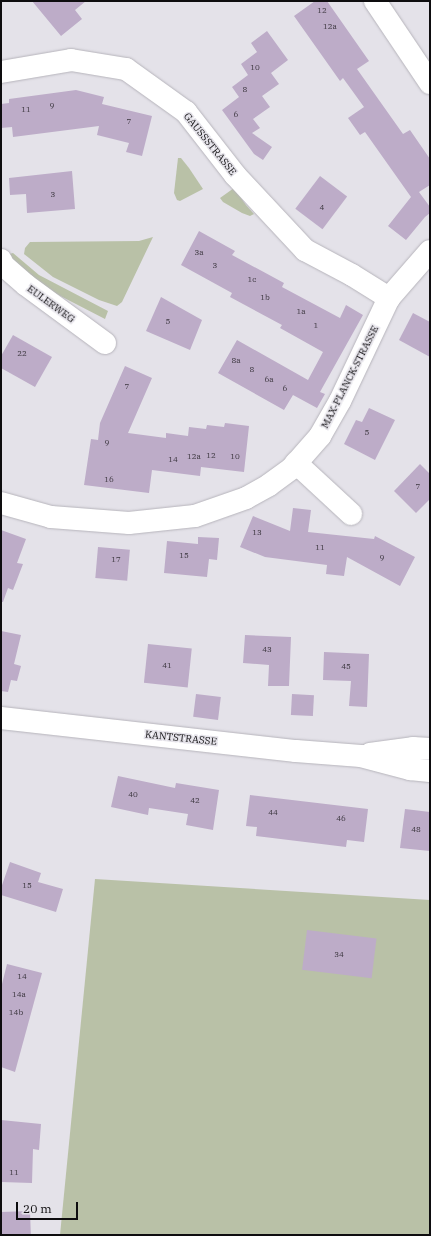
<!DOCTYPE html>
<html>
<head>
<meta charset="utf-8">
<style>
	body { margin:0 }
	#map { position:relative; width:431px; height:1236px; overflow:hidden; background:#e4e2e9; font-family:"IBM Plex Serif",serif }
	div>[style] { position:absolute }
	.green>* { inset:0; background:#b9c1a7 }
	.building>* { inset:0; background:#bdacc8; transform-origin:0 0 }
	.roads { filter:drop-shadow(0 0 1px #b6b4bb) drop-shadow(0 0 1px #b6b4bb) }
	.minor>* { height:22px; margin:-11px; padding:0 11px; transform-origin:11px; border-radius:11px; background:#fff }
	span { translate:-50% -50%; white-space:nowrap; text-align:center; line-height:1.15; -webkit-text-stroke:3px #e4e2e9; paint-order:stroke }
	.number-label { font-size:8px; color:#3a353d }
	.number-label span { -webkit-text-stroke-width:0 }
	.street-label { font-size:10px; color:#0e0d0f }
	.frame { position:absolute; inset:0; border:2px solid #0e0d0f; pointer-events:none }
	.scale { position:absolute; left:16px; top:1202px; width:62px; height:18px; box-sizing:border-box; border:2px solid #0e0d0f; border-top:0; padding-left:5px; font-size:12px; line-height:14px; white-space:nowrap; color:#0e0d0f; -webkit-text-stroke:3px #e4e2e9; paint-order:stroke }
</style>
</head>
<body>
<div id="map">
	<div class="green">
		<div style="clip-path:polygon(178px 158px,181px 158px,189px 168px,203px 189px,180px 201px,177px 200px,174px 193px)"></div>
		<div style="clip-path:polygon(234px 188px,246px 205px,254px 214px,250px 216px,242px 213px,223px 202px,220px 198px)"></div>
		<div style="clip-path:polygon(153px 237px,122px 302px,117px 306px,99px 300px,53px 277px,24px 254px,25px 248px,30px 242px,139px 241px)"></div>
		<div style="clip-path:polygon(13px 253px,39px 275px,108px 311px,105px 319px,41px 286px,6px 255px)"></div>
		<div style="clip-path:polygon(95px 879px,430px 900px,430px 1235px,60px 1235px)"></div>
	</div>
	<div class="building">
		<div style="clip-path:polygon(32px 1px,86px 1px,75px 10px,82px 19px,61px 36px)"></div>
		<div style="clip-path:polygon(315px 1px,327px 1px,369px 61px,357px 69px,403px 134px,410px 130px,430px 159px,430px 185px,419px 192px,430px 207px,430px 213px,425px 217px,406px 240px,388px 226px,411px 197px,365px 132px,360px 135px,348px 118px,364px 107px,343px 78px,340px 81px,294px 16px)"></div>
		<div style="clip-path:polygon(267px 31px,288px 60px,271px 73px,279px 84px,262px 96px,270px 107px,253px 119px,260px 128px,252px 133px,272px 147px,263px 160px,254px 154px,222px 110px,239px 97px,232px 87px,248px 75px,241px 64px,257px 52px,251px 43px)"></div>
		<div style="clip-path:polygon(76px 90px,104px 97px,102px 104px,152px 116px,142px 156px,126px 152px,129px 143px,97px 135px,99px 126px,13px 137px,12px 127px,1px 128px,1px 104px,9px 103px,9px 99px)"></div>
		<div style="clip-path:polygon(72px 171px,75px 209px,27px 213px,26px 194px,10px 195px,9px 178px)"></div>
		<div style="left:320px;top:176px;width:34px;height:41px;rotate:37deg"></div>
		<div style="clip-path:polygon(199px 231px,235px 251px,232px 255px,284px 283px,282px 287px,340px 318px,346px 305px,363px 315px,320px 392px,325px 394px,317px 408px,293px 395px,284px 410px,218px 373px,237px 340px,308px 380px,323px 352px,280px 328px,282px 325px,230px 297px,232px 293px,181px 265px)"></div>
		<div style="clip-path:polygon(161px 297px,202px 320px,190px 350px,146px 331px)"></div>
		<div style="clip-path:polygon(413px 313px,430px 322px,430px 357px,399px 340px)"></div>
		<div style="clip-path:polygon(13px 335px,52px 357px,35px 387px,1px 368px,1px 356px)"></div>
		<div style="clip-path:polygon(125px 366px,152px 378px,128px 433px,166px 438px,166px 433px,188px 436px,189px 427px,206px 429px,207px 425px,224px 427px,225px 423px,249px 426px,244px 472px,201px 467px,200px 476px,152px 470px,149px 493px,84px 485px,91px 439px,98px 440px,100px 423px)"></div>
		<div style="clip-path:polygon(369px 408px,395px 420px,375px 460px,344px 444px,356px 420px,362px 422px)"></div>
		<div style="clip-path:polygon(420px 464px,430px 474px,430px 499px,416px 513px,394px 491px)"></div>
		<div style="clip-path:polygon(293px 508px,311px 510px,308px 532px,374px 539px,375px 536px,415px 557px,400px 586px,347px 557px,344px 576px,326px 574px,327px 565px,265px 557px,240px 547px,253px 516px,290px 531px)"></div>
		<div style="clip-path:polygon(1px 530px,26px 539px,17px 563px,23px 564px,13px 590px,8px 588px,3px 602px,1px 602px)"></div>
		<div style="clip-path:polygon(198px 537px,219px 538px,217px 560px,209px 559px,207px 577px,164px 573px,167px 541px,198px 544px)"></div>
		<div style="left:98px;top:547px;width:32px;height:31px;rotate:5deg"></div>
		<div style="clip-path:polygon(1px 631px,21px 635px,14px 664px,21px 666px,17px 681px,11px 680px,8px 692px,1px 691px)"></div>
		<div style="clip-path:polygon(245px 635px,291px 637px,289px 686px,268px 686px,269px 665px,243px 663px)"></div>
		<div style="left:148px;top:644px;width:44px;height:39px;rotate:6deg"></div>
		<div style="clip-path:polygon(324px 652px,369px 654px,367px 707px,349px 706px,351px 681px,323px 680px)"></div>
		<div style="left:196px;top:694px;width:25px;height:23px;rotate:7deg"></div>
		<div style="left:292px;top:694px;width:22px;height:21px;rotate:3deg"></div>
		<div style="clip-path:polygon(118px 776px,175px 788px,176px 783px,219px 790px,213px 830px,186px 825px,188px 814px,149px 808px,148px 815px,111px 807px)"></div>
		<div style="clip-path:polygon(250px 795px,368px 809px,364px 842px,347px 840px,346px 847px,256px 836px,257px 827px,246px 826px)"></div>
		<div style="clip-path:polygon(405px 809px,430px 812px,430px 851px,400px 848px)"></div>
		<div style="clip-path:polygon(10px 862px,41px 873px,38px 882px,63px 889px,56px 912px,1px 895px,1px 888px)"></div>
		<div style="left:307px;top:930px;width:70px;height:40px;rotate:7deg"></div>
		<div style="clip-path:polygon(7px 964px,42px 973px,15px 1072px,1px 1067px,1px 988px)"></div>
		<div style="clip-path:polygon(1px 1120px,41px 1124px,39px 1150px,33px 1149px,32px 1183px,1px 1182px)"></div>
		<div style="left:30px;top:1211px;width:24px;height:29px;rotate:88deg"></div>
	</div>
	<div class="roads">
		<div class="minor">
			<div style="left:375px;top:1px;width:99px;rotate:56.1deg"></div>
			<div style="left:1px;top:72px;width:71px;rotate:-9.7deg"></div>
			<div style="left:71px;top:60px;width:56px;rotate:9.3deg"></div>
			<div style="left:126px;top:69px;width:74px;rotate:35.6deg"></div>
			<div style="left:186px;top:112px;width:80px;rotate:52.1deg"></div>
			<div style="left:235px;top:175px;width:103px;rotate:47deg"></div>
			<div style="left:305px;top:250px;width:53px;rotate:28deg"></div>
			<div style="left:352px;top:275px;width:44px;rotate:31.9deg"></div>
			<div style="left:1px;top:260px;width:5px;rotate:68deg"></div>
			<div style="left:3px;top:265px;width:30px;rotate:41deg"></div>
			<div style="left:26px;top:285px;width:98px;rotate:36.3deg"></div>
			<div style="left:296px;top:463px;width:75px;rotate:42.8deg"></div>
			<div style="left:1px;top:503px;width:52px;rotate:15.6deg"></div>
			<div style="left:51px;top:517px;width:78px;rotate:4.4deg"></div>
			<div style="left:129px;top:523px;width:66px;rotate:-6.1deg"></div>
			<div style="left:195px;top:516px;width:54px;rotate:-19.4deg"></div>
			<div style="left:246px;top:498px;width:26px;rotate:-29deg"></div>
			<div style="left:269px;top:485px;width:29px;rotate:-36deg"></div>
			<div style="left:292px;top:468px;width:43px;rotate:-48.8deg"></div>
			<div style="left:320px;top:436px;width:40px;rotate:-60.3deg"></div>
			<div style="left:340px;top:401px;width:114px;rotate:-64.6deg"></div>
			<div style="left:389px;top:298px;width:62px;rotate:-48.9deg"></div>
			<div style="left:1px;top:718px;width:297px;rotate:6.4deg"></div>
			<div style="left:296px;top:751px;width:65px;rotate:4.4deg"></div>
			<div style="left:361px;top:756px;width:51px;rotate:14.9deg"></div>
			<div style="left:410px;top:769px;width:20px;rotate:6deg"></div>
			<div style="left:370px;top:754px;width:43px;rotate:-7.9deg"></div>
			<div style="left:413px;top:748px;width:17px;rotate:3deg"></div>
		</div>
	</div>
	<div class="number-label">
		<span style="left:322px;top:11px">12</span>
		<span style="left:330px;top:27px">12a</span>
		<span style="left:255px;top:68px">10</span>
		<span style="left:245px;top:90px">8</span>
		<span style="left:52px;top:106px">9</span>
		<span style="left:26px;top:110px">11</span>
		<span style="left:236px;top:115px">6</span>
		<span style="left:129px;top:122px">7</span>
		<span style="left:53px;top:195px">3</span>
		<span style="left:322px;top:208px">4</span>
		<span style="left:199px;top:253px">3a</span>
		<span style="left:215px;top:266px">3</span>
		<span style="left:252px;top:280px">1c</span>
		<span style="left:265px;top:298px">1b</span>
		<span style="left:301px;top:312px">1a</span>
		<span style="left:168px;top:322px">5</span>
		<span style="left:316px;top:326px">1</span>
		<span style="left:22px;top:354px">22</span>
		<span style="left:236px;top:361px">8a</span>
		<span style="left:252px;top:370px">8</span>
		<span style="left:269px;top:380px">6a</span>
		<span style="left:127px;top:387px">7</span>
		<span style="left:285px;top:389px">6</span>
		<span style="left:367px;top:433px">5</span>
		<span style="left:107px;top:443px">9</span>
		<span style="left:211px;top:456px">12</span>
		<span style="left:194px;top:457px">12a</span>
		<span style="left:235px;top:457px">10</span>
		<span style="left:173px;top:460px">14</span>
		<span style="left:109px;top:480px">16</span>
		<span style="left:418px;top:487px">7</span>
		<span style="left:257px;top:533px">13</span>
		<span style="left:320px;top:548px">11</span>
		<span style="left:184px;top:556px">15</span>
		<span style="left:382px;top:558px">9</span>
		<span style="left:116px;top:560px">17</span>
		<span style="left:267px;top:650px">43</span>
		<span style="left:167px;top:666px">41</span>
		<span style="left:346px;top:667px">45</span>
		<span style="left:133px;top:795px">40</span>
		<span style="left:195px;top:801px">42</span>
		<span style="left:273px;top:813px">44</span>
		<span style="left:341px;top:819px">46</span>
		<span style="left:416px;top:830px">48</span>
		<span style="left:27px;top:886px">15</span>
		<span style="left:339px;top:955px">34</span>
		<span style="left:22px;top:977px">14</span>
		<span style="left:19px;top:995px">14a</span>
		<span style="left:16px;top:1013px">14b</span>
		<span style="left:14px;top:1173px">11</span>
	</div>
	<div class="street-label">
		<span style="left:210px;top:144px;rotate:51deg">GAUSSSTRASSE</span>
		<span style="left:51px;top:304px;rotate:36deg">EULERWEG</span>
		<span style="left:350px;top:377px;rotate:-63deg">MAX-PLANCK-STRASSE</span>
		<span style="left:181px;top:738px;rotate:6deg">KANTSTRASSE</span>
	</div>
	<div class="frame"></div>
	<div class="scale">20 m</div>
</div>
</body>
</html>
